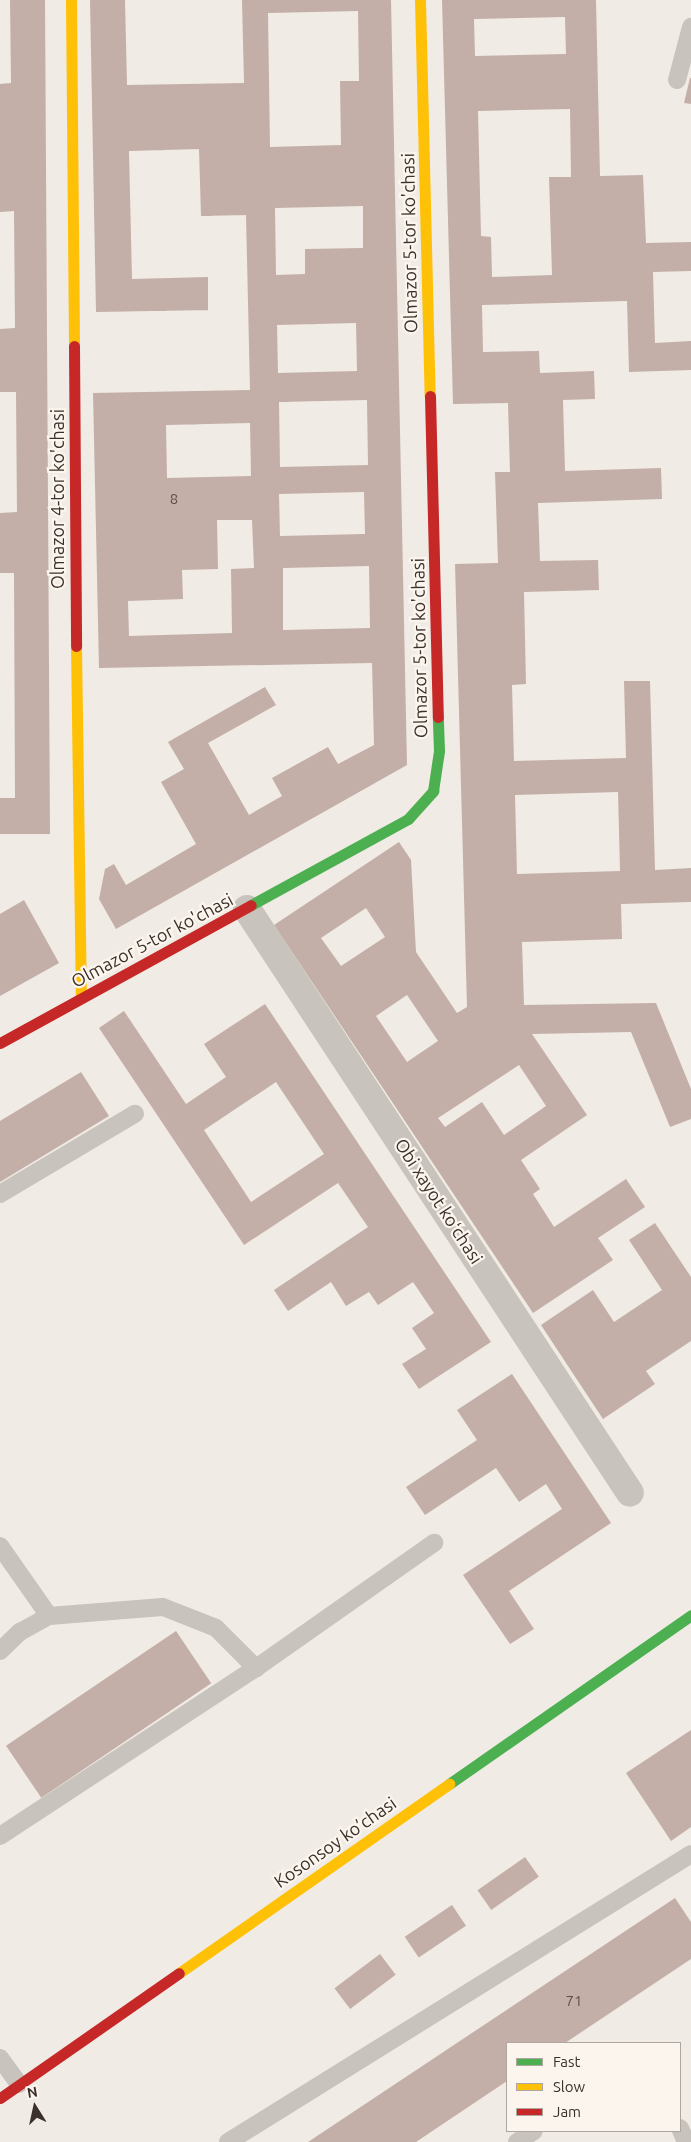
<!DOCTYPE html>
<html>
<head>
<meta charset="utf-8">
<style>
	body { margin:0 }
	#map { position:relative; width:691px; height:2142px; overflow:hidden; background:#f0ebe5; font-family:Ubuntu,sans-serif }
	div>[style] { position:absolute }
	.building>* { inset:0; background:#c3afa7; transform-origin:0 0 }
	.lane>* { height:18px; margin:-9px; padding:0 9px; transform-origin:9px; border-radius:9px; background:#c9c3be }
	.street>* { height:28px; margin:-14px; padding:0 14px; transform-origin:14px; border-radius:14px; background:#c9c3be }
	.fast>* { height:11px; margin:-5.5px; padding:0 5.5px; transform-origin:5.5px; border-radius:5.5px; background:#4caf50 }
	.slow>* { height:11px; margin:-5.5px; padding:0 5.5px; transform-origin:5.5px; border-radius:5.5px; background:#ffc107 }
	.jam>* { height:11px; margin:-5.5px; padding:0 5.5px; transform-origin:5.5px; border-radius:5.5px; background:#c62828 }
	span { translate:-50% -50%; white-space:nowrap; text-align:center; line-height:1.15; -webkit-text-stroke:4.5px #fbf5ee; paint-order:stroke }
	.number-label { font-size:15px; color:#5d504a }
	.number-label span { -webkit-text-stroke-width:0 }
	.street-label { font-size:18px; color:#3b302b }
	.legend { position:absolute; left:506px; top:2042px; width:175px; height:90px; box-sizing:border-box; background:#fbf5ee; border:1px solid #aea6a0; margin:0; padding:6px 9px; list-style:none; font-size:15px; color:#3b302b }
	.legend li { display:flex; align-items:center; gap:10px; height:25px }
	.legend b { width:25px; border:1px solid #aea6a0 }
	.north { position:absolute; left:10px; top:2082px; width:50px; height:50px; -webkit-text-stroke:4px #fbf5ee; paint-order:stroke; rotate:350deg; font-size:14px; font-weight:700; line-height:20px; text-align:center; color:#3b302b }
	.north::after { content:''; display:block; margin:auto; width:18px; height:22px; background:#3b302b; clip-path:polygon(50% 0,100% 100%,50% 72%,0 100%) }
</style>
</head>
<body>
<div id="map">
	<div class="building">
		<div style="clip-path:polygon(10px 0,45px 0,50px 834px,0 834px,0 798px,15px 798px,14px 573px,0 573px,0 513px,17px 512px,16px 392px,0 392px,0 329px,15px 328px,14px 211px,0 212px,0 84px,11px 83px)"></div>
		<div style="clip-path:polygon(evenodd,90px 0,125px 0,127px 85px,244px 83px,242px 0,391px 0,407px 765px,116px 929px,99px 899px,105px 869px,114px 864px,126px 885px,196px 844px,161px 782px,184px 769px,168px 742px,265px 687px,276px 705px,208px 743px,249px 815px,282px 796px,272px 778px,328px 747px,338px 764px,374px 745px,372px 663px,99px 668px,93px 393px,250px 390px,246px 215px,201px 216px,199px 149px,129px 151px,132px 279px,208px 277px,208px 310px,96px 312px,90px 0,358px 11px,359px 81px,340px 81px,341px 145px,270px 147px,268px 13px,358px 11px,90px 0,363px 206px,363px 248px,305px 249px,305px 274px,276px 275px,275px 208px,363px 206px,90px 0,356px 323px,357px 371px,278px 373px,277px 325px,356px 323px,90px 0,367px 400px,368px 465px,280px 467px,279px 402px,367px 400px,90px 0,250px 423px,251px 476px,167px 478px,166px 425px,250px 423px,90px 0,364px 492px,365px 534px,280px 536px,279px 494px,364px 492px,90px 0,217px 520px,252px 520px,254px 568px,231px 569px,232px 633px,129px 636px,128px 601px,183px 599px,182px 570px,218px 569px,217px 520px,90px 0,369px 566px,370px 628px,283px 630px,283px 568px,369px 566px)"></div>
		<div style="clip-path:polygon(evenodd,442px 0,596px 0,600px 176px,643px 175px,646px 243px,691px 242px,691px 271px,653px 272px,655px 343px,691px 341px,691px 370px,629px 372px,627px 301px,482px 305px,483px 352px,539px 351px,540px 373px,594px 371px,595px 399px,563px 400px,565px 471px,661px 468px,662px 499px,538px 503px,540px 561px,598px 560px,599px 590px,524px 592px,526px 684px,512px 685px,514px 761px,626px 758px,624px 681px,650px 681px,655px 870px,691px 868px,691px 902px,621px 904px,622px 939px,522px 942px,524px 1005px,656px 1003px,691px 1089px,691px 1119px,670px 1127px,631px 1032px,532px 1034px,587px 1115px,521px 1160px,540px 1189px,533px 1194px,554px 1227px,626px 1179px,645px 1207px,598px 1238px,613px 1260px,533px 1313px,274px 925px,399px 842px,411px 860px,416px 952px,457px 1013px,467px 1007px,455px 564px,498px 563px,495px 472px,510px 472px,508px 403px,453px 404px,442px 0,565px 17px,566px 54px,475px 56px,474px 19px,565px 17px,442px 0,570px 109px,571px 177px,549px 177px,552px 275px,492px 277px,491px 237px,481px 236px,478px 111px,570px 109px,442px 0,618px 792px,620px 871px,517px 874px,515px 795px,618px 792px,442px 0,366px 908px,385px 937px,341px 966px,321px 938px,366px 908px,442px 0,407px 995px,438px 1041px,407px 1062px,376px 1016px,407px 995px,442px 0,519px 1065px,546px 1106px,504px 1135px,482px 1102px,445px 1127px,438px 1118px,519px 1065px)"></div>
		<div style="clip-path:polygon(690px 78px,691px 78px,691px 104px,684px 103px)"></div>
		<div style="clip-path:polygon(24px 900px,59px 963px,0 996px,0 914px)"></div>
		<div style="clip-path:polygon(evenodd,265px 1004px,491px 1342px,419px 1389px,402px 1364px,426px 1349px,412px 1328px,434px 1313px,413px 1282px,378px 1305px,369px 1292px,346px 1306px,331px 1282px,288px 1311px,274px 1290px,368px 1227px,338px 1183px,244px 1245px,99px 1028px,124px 1011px,186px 1104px,226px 1077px,204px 1044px,265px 1004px,276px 1082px,324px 1154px,251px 1202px,204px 1130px,276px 1082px)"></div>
		<div style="clip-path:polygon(81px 1072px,109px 1116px,0 1182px,0 1121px)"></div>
		<div style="clip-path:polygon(655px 1223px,691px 1277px,691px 1341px,646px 1371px,655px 1384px,603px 1419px,541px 1325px,593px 1290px,614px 1322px,662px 1290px,629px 1240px)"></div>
		<div style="clip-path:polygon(512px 1374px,611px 1523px,509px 1591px,534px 1629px,510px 1644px,463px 1575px,562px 1509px,546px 1484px,519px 1502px,496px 1468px,425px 1515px,406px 1487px,477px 1440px,457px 1410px)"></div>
		<div style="left:176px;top:1631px;width:63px;height:205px;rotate:56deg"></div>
		<div style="clip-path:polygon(691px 1730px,691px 1827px,671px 1841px,626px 1773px)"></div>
		<div style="left:525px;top:1857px;width:24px;height:58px;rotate:55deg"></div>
		<div style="clip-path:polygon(675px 1898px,691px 1922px,691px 1959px,565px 2043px,507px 2043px,507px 2081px,416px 2142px,308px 2142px)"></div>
		<div style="left:452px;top:1905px;width:25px;height:57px;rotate:56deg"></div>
		<div style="left:380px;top:1954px;width:26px;height:57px;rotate:53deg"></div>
	</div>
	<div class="lane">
		<div style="left:677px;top:80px;width:55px;rotate:-75.2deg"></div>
		<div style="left:0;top:1194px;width:157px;rotate:-30.7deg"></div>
		<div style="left:0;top:1546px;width:85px;rotate:55deg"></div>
		<div style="left:0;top:1651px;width:28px;rotate:-44deg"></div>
		<div style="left:20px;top:1632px;width:33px;rotate:-29deg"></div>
		<div style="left:49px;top:1616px;width:114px;rotate:-4.5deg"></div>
		<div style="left:163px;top:1607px;width:57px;rotate:21.6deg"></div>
		<div style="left:216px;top:1628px;width:57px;rotate:45deg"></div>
		<div style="left:0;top:1836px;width:306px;rotate:-33.3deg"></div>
		<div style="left:256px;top:1668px;width:218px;rotate:-35.1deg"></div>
		<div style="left:0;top:2058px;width:32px;rotate:54deg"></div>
		<div style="left:680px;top:2128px;width:15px;rotate:67deg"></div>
		<div style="left:228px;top:2142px;width:545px;rotate:-31.88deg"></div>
		<div style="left:517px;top:2142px;width:20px;rotate:-33deg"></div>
	</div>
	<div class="street">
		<div style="left:247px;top:909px;width:698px;rotate:56.74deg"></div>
	</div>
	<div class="fast">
		<div style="left:251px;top:905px;width:179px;rotate:-28.7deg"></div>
		<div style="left:408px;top:819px;width:38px;rotate:-48deg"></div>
		<div style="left:433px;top:791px;width:40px;rotate:-81.5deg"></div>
		<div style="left:439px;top:751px;width:34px;rotate:-92deg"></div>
		<div style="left:449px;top:1784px;width:295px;rotate:-34.9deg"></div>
	</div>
	<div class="slow">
		<div style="left:71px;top:0;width:346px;rotate:89.5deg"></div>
		<div style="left:420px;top:0;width:396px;rotate:88.6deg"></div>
		<div style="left:76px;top:646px;width:351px;rotate:89.2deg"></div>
		<div style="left:179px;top:1973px;width:330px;rotate:-35deg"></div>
	</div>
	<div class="jam">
		<div style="left:74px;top:346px;width:300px;rotate:89.6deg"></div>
		<div style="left:430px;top:396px;width:321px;rotate:88.6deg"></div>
		<div style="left:0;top:1043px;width:286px;rotate:-28.8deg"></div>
		<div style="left:0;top:2098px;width:218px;rotate:-34.9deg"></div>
	</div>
	<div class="number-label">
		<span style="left:174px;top:499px">8</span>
		<span style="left:574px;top:2001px">71</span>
	</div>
	<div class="street-label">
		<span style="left:409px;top:243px;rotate:-91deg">Olmazor 5-tor ko'chasi</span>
		<span style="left:57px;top:499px;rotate:-90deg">Olmazor 4-tor ko'chasi</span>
		<span style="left:419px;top:648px;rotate:-91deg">Olmazor 5-tor ko'chasi</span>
		<span style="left:152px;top:940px;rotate:-28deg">Olmazor 5-tor ko'chasi</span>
		<span style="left:439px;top:1201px;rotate:57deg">Obi xayot koʻchasi</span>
		<span style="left:335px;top:1842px;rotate:-35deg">Kosonsoy ko’chasi</span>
	</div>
	<ul class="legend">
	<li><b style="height:6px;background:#4caf50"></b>Fast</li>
	<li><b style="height:6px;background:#ffc107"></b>Slow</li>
	<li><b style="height:6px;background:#c62828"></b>Jam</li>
	</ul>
	<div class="north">N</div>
</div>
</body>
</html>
